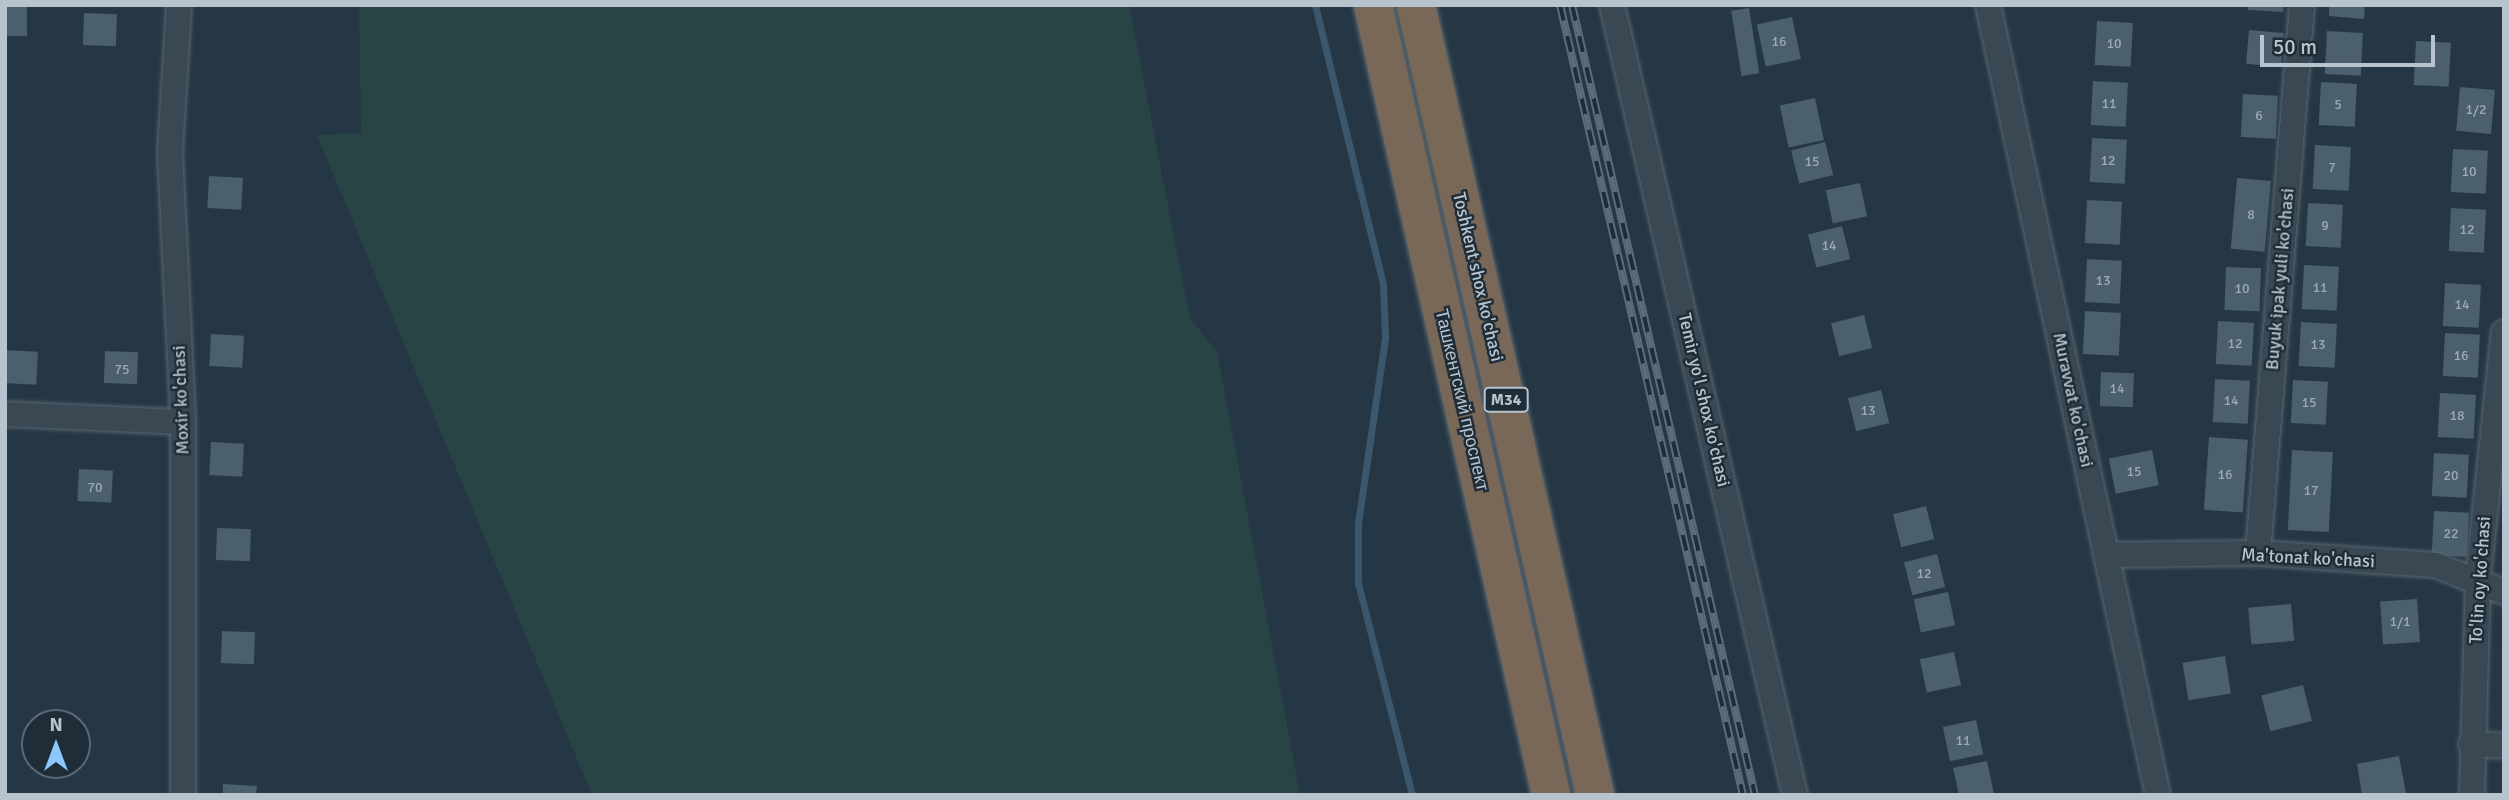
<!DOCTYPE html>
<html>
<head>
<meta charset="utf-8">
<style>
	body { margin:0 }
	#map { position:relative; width:2509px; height:800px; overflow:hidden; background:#253744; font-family:Signika,sans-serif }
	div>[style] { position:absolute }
	.green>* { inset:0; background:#284444 }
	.stream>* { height:7px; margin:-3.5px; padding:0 3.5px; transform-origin:3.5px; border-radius:3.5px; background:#3a576d }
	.building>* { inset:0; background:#4b5f6c; transform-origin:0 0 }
	.roads { filter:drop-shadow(0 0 2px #586670) drop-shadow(0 0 2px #586670) }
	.street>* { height:24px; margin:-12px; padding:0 12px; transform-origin:12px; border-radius:12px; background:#3a4853 }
	.highway>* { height:38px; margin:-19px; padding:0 19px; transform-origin:19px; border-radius:19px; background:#796757 }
	.rail>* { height:8px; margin-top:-4px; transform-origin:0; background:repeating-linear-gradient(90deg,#1f2d38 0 16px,#5c6d7a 0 32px); box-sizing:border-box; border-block:2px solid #5c6d7a }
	span { translate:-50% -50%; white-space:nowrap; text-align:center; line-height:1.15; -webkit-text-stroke:5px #1f2d38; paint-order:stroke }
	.number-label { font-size:14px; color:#9caab5 }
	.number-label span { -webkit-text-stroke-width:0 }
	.shield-label span { padding:2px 5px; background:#1f2d38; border:2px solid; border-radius:5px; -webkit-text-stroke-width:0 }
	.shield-label { font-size:16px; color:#b7c3cd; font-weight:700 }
	.street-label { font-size:18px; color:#b7c3cd }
	.frame { position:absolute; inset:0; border:7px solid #b7c3cd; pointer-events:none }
	.north { position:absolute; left:21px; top:709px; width:70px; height:70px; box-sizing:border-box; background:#1f2d38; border:2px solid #5c6974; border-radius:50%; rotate:0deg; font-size:19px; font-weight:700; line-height:28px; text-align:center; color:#b7c3cd }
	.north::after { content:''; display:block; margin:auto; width:24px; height:32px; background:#8dc8fd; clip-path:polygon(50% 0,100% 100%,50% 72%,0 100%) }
	.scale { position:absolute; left:2260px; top:35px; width:175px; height:32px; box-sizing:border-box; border:4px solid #b7c3cd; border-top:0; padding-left:9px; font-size:21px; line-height:24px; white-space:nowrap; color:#b7c3cd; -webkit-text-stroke:5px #1f2d38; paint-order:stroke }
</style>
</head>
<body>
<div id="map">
	<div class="green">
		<div style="clip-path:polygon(359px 5px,1129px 5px,1190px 318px,1217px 352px,1300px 795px,592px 795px,317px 135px,361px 133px)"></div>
	</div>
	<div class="stream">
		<div style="left:1315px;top:5px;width:288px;rotate:76.3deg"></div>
		<div style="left:1383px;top:285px;width:53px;rotate:87.8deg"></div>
		<div style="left:1385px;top:338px;width:187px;rotate:98.3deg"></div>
		<div style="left:1358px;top:523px;width:60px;rotate:90deg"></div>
		<div style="left:1358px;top:583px;width:219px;rotate:75.7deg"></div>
	</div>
	<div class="building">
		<div style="left:5px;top:5px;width:22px;height:31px"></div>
		<div style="clip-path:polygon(2248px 5px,2284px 5px,2283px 12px,2248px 10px)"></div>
		<div style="clip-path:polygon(2329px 5px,2365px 5px,2364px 19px,2329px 16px)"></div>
		<div style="left:1749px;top:8px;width:66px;height:18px;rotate:81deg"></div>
		<div style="left:84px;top:13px;width:33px;height:32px;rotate:2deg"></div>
		<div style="left:1792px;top:17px;width:43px;height:36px;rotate:78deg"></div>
		<div style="left:2097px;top:21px;width:36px;height:44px;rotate:3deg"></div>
		<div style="left:2249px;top:30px;width:35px;height:34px;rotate:5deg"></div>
		<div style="left:2327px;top:31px;width:36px;height:43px;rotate:3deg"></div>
		<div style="left:2416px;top:41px;width:35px;height:44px;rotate:3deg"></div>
		<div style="left:2093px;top:81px;width:35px;height:44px;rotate:3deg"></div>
		<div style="left:2321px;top:82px;width:36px;height:43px;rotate:3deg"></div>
		<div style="left:2460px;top:87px;width:35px;height:44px;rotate:5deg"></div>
		<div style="left:2243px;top:94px;width:35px;height:43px;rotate:3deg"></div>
		<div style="left:1815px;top:98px;width:43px;height:36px;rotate:78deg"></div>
		<div style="left:2092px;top:138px;width:35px;height:44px;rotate:3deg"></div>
		<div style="left:1825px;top:142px;width:34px;height:35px;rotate:76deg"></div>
		<div style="left:2315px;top:145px;width:36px;height:44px;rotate:3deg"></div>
		<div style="left:2453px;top:149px;width:35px;height:43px;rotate:3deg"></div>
		<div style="left:209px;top:176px;width:34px;height:32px;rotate:3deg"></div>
		<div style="left:2237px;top:178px;width:34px;height:71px;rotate:5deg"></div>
		<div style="left:1860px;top:183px;width:34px;height:35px;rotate:78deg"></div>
		<div style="left:2087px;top:200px;width:35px;height:43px;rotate:3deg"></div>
		<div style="left:2308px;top:203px;width:35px;height:43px;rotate:3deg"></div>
		<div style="left:2451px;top:208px;width:35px;height:43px;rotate:3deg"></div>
		<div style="left:1842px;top:226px;width:34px;height:35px;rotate:76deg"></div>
		<div style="left:2087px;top:259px;width:35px;height:43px;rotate:3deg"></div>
		<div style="left:2304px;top:265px;width:35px;height:44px;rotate:3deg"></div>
		<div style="left:2226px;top:267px;width:35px;height:43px;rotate:2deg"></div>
		<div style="left:2445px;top:283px;width:36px;height:43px;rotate:3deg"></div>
		<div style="left:2085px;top:311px;width:36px;height:43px;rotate:3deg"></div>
		<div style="left:1864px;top:315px;width:34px;height:34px;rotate:76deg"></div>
		<div style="left:2218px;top:321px;width:36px;height:43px;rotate:3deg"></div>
		<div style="left:2301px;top:322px;width:36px;height:44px;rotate:3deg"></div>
		<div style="left:2445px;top:333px;width:35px;height:43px;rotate:3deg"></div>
		<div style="left:211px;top:334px;width:33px;height:32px;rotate:3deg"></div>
		<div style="left:5px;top:350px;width:33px;height:33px;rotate:3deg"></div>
		<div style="left:105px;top:351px;width:33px;height:32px;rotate:2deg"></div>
		<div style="left:2101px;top:372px;width:33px;height:34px;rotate:2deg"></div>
		<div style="left:2215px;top:379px;width:35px;height:43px;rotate:3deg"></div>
		<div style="left:2293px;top:380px;width:35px;height:43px;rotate:3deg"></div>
		<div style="left:1881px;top:390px;width:34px;height:34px;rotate:76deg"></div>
		<div style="left:2440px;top:393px;width:36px;height:44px;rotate:3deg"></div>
		<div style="left:2209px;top:437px;width:39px;height:73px;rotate:4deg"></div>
		<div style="left:211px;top:442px;width:33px;height:33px;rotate:3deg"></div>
		<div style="left:2152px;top:450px;width:36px;height:44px;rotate:79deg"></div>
		<div style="left:2292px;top:450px;width:41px;height:80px;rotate:3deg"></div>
		<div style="left:2434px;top:453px;width:35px;height:43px;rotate:3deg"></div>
		<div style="left:79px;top:469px;width:34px;height:32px;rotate:3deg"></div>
		<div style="left:1926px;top:506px;width:34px;height:34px;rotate:76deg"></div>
		<div style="left:2434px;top:511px;width:35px;height:44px;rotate:3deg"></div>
		<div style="left:217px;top:528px;width:34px;height:32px;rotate:2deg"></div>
		<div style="left:1937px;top:554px;width:34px;height:34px;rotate:76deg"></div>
		<div style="left:1948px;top:592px;width:34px;height:35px;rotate:78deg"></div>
		<div style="left:2417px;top:599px;width:43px;height:37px;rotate:86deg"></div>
		<div style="left:2291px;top:604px;width:37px;height:43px;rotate:85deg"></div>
		<div style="left:222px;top:631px;width:33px;height:32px;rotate:2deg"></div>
		<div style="left:1954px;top:652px;width:34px;height:35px;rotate:78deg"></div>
		<div style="left:2225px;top:656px;width:38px;height:43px;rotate:81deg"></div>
		<div style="left:2303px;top:685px;width:37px;height:43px;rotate:76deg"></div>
		<div style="left:1976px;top:720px;width:35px;height:34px;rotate:78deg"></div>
		<div style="clip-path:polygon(2399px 756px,2406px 793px,2362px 795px,2357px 764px)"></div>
		<div style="clip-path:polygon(1987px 761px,1994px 794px,1959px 795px,1953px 768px)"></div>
		<div style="clip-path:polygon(223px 784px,257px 786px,256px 795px,223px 795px)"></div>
	</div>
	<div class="roads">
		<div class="street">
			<div style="left:179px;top:5px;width:148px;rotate:93.5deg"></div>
			<div style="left:170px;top:153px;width:269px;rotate:87.2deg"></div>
			<div style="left:183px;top:422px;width:373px;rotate:90deg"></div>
			<div style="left:1612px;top:5px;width:811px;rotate:76.96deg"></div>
			<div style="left:1988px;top:5px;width:808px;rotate:77.86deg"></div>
			<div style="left:5px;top:414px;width:178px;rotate:2.6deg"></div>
			<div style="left:2258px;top:553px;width:550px;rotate:-85.41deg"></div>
			<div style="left:2106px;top:555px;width:152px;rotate:-0.8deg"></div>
			<div style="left:2258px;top:553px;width:177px;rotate:3.9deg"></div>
			<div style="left:2435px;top:565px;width:74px;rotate:21.4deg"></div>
			<div style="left:2471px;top:744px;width:33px;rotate:3deg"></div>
			<div style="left:2472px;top:795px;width:217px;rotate:-88.4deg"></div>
			<div style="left:2478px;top:578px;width:247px;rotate:-84deg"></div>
		</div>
		<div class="highway">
			<div style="left:1373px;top:5px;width:810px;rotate:77.3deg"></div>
			<div style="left:1416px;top:5px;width:810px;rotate:77.23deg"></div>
		</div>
	</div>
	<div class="rail">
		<div style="left:1560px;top:5px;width:811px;rotate:76.96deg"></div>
		<div style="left:1572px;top:5px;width:811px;rotate:76.96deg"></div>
	</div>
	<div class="number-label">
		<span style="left:1779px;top:42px">16</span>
		<span style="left:2114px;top:44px">10</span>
		<span style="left:2109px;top:104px">11</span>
		<span style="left:2338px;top:105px">5</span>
		<span style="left:2476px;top:110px">1/2</span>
		<span style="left:2259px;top:116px">6</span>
		<span style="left:2108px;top:161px">12</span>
		<span style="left:1812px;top:162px">15</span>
		<span style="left:2332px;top:168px">7</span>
		<span style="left:2469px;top:172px">10</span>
		<span style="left:2251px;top:215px">8</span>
		<span style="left:2325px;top:226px">9</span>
		<span style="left:2467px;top:230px">12</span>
		<span style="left:1829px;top:246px">14</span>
		<span style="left:2103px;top:281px">13</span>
		<span style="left:2320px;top:288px">11</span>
		<span style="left:2242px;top:289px">10</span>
		<span style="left:2462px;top:305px">14</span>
		<span style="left:2235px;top:344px">12</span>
		<span style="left:2318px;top:345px">13</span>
		<span style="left:2461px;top:356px">16</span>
		<span style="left:122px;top:370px">75</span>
		<span style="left:2117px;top:389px">14</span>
		<span style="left:2231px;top:401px">14</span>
		<span style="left:2309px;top:403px">15</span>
		<span style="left:1868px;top:411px">13</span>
		<span style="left:2457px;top:416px">18</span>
		<span style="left:2134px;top:472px">15</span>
		<span style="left:2225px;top:475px">16</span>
		<span style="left:2451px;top:476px">20</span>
		<span style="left:95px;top:488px">70</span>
		<span style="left:2311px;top:491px">17</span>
		<span style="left:2451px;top:534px">22</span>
		<span style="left:1924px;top:574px">12</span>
		<span style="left:2400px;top:622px">1/1</span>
		<span style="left:1963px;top:741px">11</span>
	</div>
	<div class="shield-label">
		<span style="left:1506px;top:400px">M34</span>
	</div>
	<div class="street-label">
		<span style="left:1478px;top:277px;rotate:77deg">Toshkent shox ko'chasi</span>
		<span style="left:2280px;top:279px;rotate:-85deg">Buyuk ipak yuli ko'chasi</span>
		<span style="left:181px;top:400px;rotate:-92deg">Moxir ko'chasi</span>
		<span style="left:1462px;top:400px;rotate:77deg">Ташкентский проспект</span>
		<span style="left:1704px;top:400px;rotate:77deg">Temir yo'l shox ko'chasi</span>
		<span style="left:2073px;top:400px;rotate:78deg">Muravvat ko'chasi</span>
		<span style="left:2308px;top:558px;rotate:3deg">Ma'tonat ko'chasi</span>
		<span style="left:2480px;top:580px;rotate:-86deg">To'lin oy ko'chasi</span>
	</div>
	<div class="frame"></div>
	<div class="north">N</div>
	<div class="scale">50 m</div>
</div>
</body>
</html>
